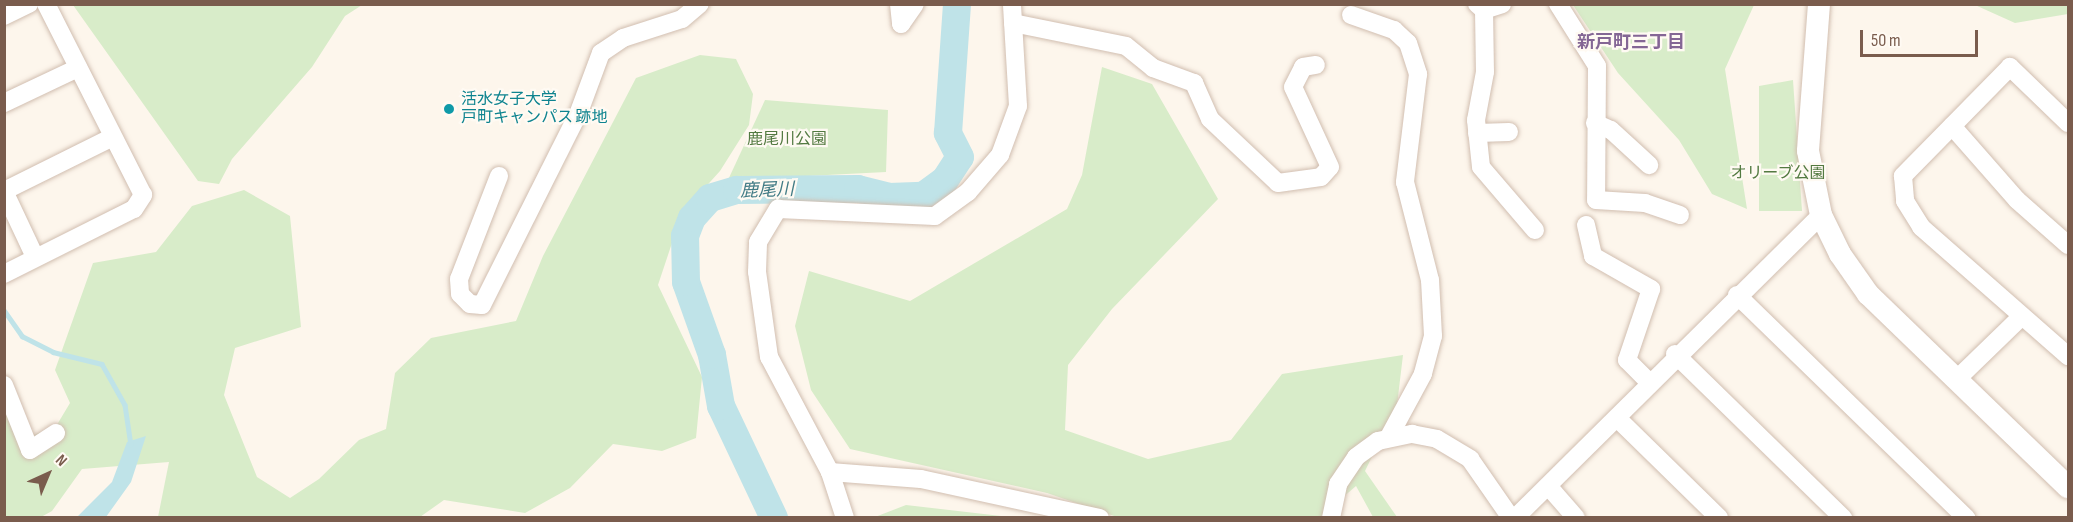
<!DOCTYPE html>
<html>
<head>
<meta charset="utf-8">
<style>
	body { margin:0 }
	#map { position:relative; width:2073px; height:522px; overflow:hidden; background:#fdf6ec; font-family:"Sofia Sans Condensed","Noto Sans JP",sans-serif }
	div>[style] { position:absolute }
	.green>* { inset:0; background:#d8ecc9 }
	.water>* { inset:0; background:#bfe3e8 }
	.stream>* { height:4.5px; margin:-2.25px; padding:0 2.25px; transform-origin:2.25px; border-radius:2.25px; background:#bfe3e8 }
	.river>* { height:28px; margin:-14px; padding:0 14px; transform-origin:14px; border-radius:14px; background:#bfe3e8 }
	.roads { filter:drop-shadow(0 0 2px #d1beb0) drop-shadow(0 0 2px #d1beb0) }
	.minor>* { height:18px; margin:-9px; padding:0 9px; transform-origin:9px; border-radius:9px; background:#fff }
	.tertiary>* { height:22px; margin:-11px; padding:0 11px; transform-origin:11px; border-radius:11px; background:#fff }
	.dots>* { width:16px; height:16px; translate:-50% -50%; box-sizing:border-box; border:3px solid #fffaf3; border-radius:50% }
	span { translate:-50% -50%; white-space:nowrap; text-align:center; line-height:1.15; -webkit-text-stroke:4.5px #fffaf3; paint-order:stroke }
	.culture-label { font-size:16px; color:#0d838f }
	.left { translate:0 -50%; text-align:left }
	.park-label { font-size:16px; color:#537a41 }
	.neighbourhood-label { font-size:18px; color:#846695; font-weight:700 }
	.water-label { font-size:18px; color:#437c86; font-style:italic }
	.frame { position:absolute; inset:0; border:6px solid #7a5c4d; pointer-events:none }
	.north { position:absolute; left:18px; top:444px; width:60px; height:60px; -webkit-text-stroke:4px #fffaf3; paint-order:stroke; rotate:44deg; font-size:16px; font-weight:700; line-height:24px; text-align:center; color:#7a5c4d }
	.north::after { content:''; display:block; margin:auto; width:21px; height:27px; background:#7a5c4d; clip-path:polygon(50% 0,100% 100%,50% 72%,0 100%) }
	.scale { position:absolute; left:1860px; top:30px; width:118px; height:27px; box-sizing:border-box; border:3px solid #7a5c4d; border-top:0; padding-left:8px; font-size:18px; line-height:21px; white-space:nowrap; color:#7a5c4d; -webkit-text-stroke:4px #fffaf3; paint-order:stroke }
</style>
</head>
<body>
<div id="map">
	<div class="green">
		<div style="clip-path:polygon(73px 5px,362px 5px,345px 16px,312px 67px,232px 159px,219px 184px,198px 181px)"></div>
		<div style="clip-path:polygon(1573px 5px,1754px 5px,1725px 69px,1747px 209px,1712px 194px,1679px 140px,1618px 73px)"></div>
		<div style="clip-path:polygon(1975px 5px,2068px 5px,2068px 14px,2015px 23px)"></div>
		<div style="clip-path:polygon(700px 55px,736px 59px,753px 94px,749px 125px,720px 171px,682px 213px,658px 285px,702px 377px,696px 438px,662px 451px,613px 444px,570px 488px,525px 513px,444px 500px,420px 517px,158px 517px,169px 462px,82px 469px,52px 511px,41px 517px,5px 517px,4px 399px,32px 435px,55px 428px,70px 403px,55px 370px,93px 263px,156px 252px,192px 206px,244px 190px,290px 216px,301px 327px,235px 348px,224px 395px,257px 477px,290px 498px,319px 479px,359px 440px,386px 429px,395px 373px,431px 338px,516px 321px,543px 256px,636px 78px)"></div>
		<div style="clip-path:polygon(1102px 67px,1152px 84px,1218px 199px,1112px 309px,1068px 365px,1065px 430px,1148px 459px,1231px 440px,1282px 374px,1403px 355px,1397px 405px,1365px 471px,1397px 517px,1373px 517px,1356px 486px,1320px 517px,1117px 517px,1047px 493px,850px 449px,811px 390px,795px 326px,809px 271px,910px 301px,1067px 209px,1082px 175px)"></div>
		<div style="clip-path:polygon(1793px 80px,1802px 211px,1759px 211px,1759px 86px)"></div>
		<div style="clip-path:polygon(765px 100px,888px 110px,886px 172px,728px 180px)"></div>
		<div style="clip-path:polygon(906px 505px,1001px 516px,1005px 517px,875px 517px)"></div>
	</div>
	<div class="water">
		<div style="clip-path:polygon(146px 436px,131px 482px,106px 517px,77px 517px,112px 482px,127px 442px)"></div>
	</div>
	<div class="stream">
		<div style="left:4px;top:310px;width:32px;rotate:55deg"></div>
		<div style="left:22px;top:336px;width:35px;rotate:27deg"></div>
		<div style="left:53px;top:352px;width:50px;rotate:13.8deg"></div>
		<div style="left:102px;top:364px;width:47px;rotate:60.7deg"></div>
		<div style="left:125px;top:405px;width:40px;rotate:81.5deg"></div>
	</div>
	<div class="river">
		<div style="left:774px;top:518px;width:124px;rotate:-115.3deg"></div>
		<div style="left:721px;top:406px;width:52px;rotate:-100deg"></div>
		<div style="left:712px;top:355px;width:77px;rotate:-109.6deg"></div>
		<div style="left:686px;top:282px;width:46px;rotate:-91.2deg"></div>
		<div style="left:685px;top:236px;width:19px;rotate:-69deg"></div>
		<div style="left:692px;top:218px;width:27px;rotate:-48deg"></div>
		<div style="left:710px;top:198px;width:28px;rotate:-17deg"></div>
		<div style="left:737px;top:190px;width:121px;rotate:-0.5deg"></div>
		<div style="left:858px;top:189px;width:32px;rotate:14deg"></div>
		<div style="left:889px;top:197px;width:34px;rotate:-2deg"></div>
		<div style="left:923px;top:196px;width:27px;rotate:-36deg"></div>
		<div style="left:945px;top:180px;width:27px;rotate:-57deg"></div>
		<div style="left:960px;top:157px;width:27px;rotate:-117deg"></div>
		<div style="left:948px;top:133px;width:129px;rotate:-86deg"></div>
	</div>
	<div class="roads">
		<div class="minor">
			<div style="left:899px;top:4px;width:20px;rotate:84deg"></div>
			<div style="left:901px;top:24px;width:24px;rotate:-55deg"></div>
			<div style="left:1477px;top:4px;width:9px;rotate:41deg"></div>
			<div style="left:1484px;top:10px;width:19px;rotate:-18deg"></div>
			<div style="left:1558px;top:4px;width:73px;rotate:57.8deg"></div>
			<div style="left:1597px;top:66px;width:134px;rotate:90.4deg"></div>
			<div style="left:1596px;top:200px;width:49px;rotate:3.5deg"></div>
			<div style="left:1645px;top:203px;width:37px;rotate:19deg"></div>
			<div style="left:1484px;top:10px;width:62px;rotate:89.1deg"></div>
			<div style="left:1485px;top:72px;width:49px;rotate:100.6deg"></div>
			<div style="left:1476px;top:120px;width:47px;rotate:83.9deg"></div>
			<div style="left:1481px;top:167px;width:83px;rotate:49.4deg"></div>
			<div style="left:1351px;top:15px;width:46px;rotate:19.2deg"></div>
			<div style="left:1394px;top:30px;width:19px;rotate:43deg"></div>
			<div style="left:1408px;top:43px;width:33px;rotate:72deg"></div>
			<div style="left:1418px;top:74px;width:109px;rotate:96.9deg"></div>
			<div style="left:1405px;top:182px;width:101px;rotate:75.7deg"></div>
			<div style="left:1430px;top:280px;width:56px;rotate:86.9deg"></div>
			<div style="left:1433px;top:336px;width:39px;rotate:105deg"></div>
			<div style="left:1423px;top:374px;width:72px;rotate:118.4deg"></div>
			<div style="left:4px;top:16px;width:28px;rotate:-26deg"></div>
			<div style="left:1013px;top:23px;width:115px;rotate:11.5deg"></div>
			<div style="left:1126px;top:46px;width:35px;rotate:39deg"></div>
			<div style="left:1153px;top:68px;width:44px;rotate:20.1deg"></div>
			<div style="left:1194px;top:83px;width:39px;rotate:66deg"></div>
			<div style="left:1210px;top:119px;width:93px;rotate:43.3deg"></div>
			<div style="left:1278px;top:183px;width:43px;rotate:-7.9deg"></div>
			<div style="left:1321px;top:177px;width:13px;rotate:-48deg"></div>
			<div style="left:1330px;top:167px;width:88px;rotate:-114.8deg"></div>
			<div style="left:1293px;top:87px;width:22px;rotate:-63deg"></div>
			<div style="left:1303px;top:67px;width:13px;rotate:-9deg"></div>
			<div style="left:4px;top:103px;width:82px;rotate:-25.3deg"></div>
			<div style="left:1595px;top:123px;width:17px;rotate:24deg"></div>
			<div style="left:1611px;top:130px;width:52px;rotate:42.6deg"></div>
			<div style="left:2068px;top:123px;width:81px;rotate:-136deg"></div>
			<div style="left:2010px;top:67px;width:153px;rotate:134.5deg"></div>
			<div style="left:1903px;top:176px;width:25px;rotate:85deg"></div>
			<div style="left:1905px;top:201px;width:31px;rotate:58deg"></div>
			<div style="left:1921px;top:227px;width:196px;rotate:41.3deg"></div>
			<div style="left:1952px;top:126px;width:98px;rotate:48.7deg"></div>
			<div style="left:2017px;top:200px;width:68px;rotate:41.4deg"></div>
			<div style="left:1477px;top:133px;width:32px;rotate:-2deg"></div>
			<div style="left:499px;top:176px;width:110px;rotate:111.2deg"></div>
			<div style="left:459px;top:279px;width:15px;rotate:86deg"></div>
			<div style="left:460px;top:294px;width:14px;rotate:45deg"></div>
			<div style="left:470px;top:304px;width:12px;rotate:5deg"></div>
			<div style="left:482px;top:305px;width:216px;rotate:-63.3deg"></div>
			<div style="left:579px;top:112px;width:63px;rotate:-69.6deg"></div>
			<div style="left:601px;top:53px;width:27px;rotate:-34deg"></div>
			<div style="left:623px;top:38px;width:62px;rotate:-17.9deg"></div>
			<div style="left:682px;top:19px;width:23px;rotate:-40deg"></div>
			<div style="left:4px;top:191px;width:119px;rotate:-26.4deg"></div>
			<div style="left:4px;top:191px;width:73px;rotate:64.8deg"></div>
			<div style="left:1586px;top:225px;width:32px;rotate:77deg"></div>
			<div style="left:1593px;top:256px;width:67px;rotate:29.6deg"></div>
			<div style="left:1651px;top:289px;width:75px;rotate:108.7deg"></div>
			<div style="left:1627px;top:360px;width:33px;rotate:45deg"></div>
			<div style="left:4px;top:274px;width:145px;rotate:-26.6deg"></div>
			<div style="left:134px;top:209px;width:17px;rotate:-57deg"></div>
			<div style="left:143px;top:195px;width:214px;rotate:-116.9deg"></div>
			<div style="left:1737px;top:295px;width:320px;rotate:44.2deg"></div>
			<div style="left:1675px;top:354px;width:235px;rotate:44.3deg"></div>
			<div style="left:1957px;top:379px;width:88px;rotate:-44.1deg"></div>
			<div style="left:4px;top:385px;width:70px;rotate:68.2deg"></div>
			<div style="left:30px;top:450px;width:31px;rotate:-33deg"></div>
			<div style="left:1617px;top:418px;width:143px;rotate:44.4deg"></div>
			<div style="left:830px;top:472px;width:91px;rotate:4.4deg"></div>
			<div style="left:921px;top:479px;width:183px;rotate:12.3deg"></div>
			<div style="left:1549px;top:487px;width:41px;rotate:48.9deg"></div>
			<div style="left:845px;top:518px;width:48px;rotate:-108.1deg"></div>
			<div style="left:830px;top:472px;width:130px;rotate:-117.9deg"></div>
			<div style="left:769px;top:357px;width:86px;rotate:-98deg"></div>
			<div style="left:757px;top:272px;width:30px;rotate:-88deg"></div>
			<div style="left:758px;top:242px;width:39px;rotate:-59deg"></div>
			<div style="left:778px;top:209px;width:157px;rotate:2.6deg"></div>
			<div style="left:935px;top:216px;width:41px;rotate:-36deg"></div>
			<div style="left:968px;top:192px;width:49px;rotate:-49.1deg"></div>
			<div style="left:1000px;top:155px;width:52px;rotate:-69.8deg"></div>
			<div style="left:1018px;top:106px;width:102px;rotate:-93.4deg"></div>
			<div style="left:1331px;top:518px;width:35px;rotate:-78deg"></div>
			<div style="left:1338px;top:484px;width:32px;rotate:-56deg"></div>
			<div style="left:1356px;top:457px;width:27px;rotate:-36deg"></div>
			<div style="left:1378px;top:441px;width:35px;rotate:-12deg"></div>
			<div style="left:1412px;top:434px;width:25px;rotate:11deg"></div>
			<div style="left:1437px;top:439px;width:39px;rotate:31deg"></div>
			<div style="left:1470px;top:459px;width:72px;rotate:55.2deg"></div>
			<div style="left:1515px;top:518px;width:431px;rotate:-44.7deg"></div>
		</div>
		<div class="tertiary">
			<div style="left:1819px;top:4px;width:147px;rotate:94.3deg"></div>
			<div style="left:1808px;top:151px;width:65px;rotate:78.5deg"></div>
			<div style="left:1821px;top:215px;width:43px;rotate:64deg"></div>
			<div style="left:1840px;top:254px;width:49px;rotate:55deg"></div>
			<div style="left:1868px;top:294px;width:278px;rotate:44deg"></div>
		</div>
	</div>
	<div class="dots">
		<div style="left:449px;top:109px;background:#0f9aa8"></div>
	</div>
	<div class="culture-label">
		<span class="left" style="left:461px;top:109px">活水女子大学<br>戸町キャンパス 跡地</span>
	</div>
	<div class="park-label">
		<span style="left:787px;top:140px">鹿尾川公園</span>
		<span style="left:1778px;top:174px">オリーブ公園</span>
	</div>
	<div class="neighbourhood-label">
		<span style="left:1631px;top:43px">新戸町三丁目</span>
	</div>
	<div class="water-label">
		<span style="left:767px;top:191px;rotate:-2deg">鹿尾川</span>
	</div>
	<div class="frame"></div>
	<div class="north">N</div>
	<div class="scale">50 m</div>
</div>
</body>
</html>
